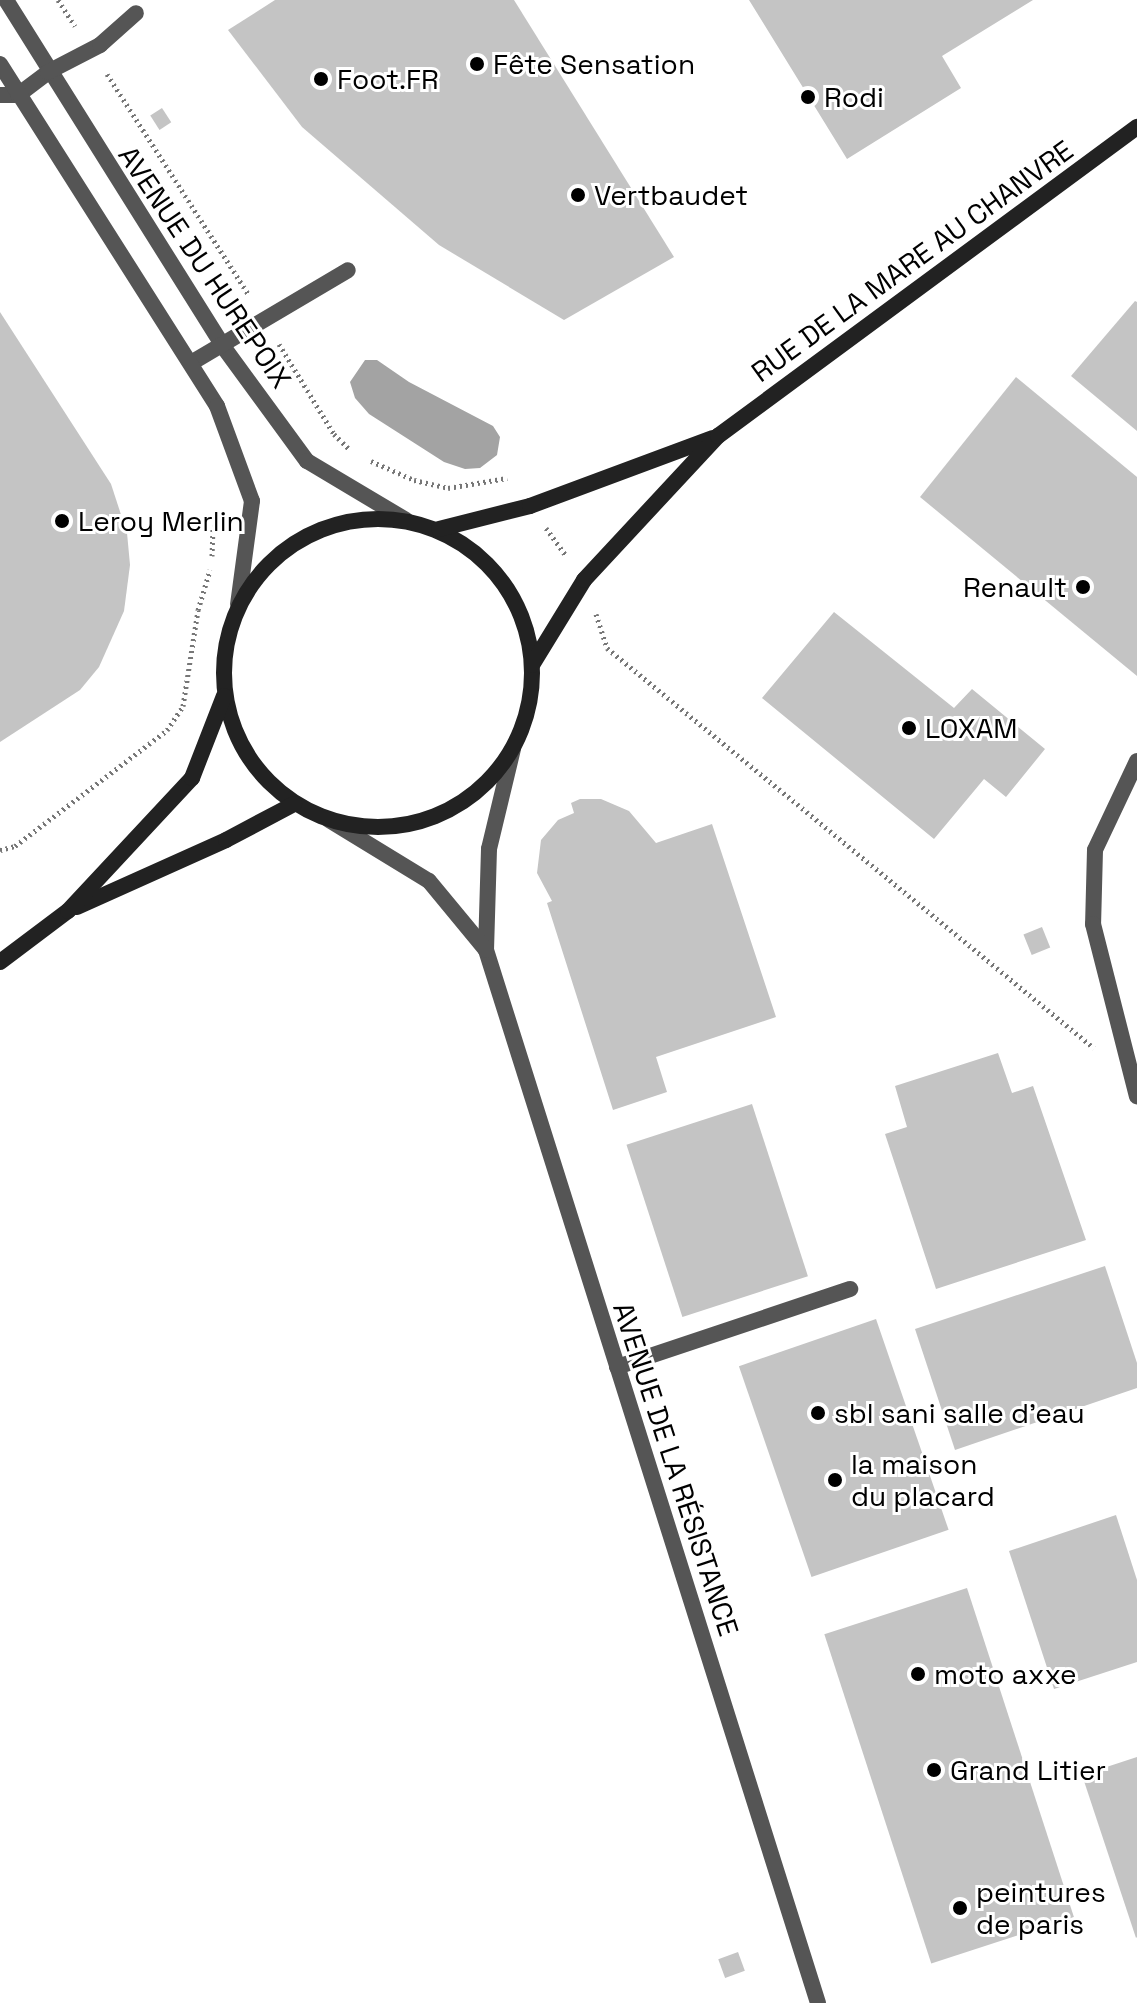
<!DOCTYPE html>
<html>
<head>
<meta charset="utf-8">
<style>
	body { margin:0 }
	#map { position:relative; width:1137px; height:2003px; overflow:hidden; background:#fff; font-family:"Space Grotesk",sans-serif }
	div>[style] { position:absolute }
	.water>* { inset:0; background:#a3a3a3 }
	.building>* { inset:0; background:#c4c4c4; transform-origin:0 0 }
	.path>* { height:5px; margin-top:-2.5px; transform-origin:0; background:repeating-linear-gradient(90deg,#777 0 2px,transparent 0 6px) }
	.lane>* { height:16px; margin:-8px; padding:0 8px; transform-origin:8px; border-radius:8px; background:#555 }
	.street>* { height:16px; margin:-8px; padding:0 8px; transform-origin:8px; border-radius:8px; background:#555 }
	.secondary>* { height:16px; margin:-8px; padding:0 8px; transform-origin:8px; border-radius:8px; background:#222 }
	.secondary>.ring { margin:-8px; padding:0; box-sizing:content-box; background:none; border:16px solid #222; border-radius:50% }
	.dots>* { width:22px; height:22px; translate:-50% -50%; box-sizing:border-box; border:4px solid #fff; border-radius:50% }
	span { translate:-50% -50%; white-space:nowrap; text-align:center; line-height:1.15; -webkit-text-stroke:6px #fff; paint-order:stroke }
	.poi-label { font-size:28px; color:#000 }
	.left { translate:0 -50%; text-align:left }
	.right { translate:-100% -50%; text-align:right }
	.street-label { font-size:28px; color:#000 }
</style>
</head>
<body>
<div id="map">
	<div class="water">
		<div style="clip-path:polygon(365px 360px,377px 360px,409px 382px,493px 426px,500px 437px,497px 455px,480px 468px,465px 469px,444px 462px,369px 414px,355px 398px,350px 382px)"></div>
	</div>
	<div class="building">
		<div style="clip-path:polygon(275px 0,514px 0,674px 257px,564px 320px,439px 245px,302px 127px,228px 30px)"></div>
		<div style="clip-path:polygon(749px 0,1033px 0,942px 56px,961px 88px,847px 159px)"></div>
		<div style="left:162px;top:108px;width:17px;height:14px;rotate:57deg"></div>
		<div style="clip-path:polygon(1135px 301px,1137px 302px,1137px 431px,1071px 376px)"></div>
		<div style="clip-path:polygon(0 312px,111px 484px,127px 533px,130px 565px,124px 611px,99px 667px,80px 690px,0 742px)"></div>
		<div style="clip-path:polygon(1016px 377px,1137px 477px,1137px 676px,920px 497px)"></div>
		<div style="clip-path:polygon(834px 612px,954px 708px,972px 689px,1045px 749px,1006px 797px,984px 779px,934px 839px,762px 698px)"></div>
		<div style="clip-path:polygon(580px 799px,601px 799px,629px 811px,656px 843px,712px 824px,776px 1017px,656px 1057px,667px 1092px,613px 1110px,547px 903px,552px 901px,537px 873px,541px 840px,558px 820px,574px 813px,571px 803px)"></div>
		<div style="left:1042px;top:927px;width:22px;height:20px;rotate:68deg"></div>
		<div style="clip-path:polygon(998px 1053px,1012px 1093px,1033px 1086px,1086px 1240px,936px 1289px,885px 1134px,907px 1127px,895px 1086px)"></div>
		<div style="left:752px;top:1104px;width:181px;height:132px;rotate:72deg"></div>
		<div style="clip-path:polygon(1105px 1266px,1137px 1363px,1137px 1388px,955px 1450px,915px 1329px)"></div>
		<div style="left:876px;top:1319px;width:223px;height:145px;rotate:71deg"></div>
		<div style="clip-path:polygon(1116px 1515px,1137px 1580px,1137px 1662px,1054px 1689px,1009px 1551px)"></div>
		<div style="left:967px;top:1588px;width:346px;height:150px;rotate:72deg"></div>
		<div style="clip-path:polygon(1137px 1757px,1137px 1937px,1136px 1938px,1082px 1775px)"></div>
		<div style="left:738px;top:1952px;width:20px;height:21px;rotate:70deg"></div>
	</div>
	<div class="path">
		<div style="left:58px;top:0;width:31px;rotate:57deg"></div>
		<div style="left:107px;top:74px;width:263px;rotate:57.3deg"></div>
		<div style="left:279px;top:344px;width:105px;rotate:58.6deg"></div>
		<div style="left:334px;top:434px;width:21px;rotate:45deg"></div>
		<div style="left:371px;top:461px;width:47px;rotate:23.8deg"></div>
		<div style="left:414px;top:480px;width:35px;rotate:13deg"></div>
		<div style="left:448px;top:488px;width:60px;rotate:-9.6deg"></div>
		<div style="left:546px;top:528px;width:34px;rotate:54deg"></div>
		<div style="left:212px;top:556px;width:29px;rotate:-88deg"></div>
		<div style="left:213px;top:527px;width:9px;rotate:-32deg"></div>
		<div style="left:596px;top:614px;width:36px;rotate:72deg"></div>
		<div style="left:607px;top:648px;width:630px;rotate:39.4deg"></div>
		<div style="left:0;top:850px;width:16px;rotate:-15deg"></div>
		<div style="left:15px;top:846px;width:191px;rotate:-37.3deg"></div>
		<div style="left:167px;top:730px;width:29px;rotate:-56deg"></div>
		<div style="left:183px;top:706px;width:97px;rotate:-81.1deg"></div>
		<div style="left:198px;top:610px;width:42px;rotate:-73.3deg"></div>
	</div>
	<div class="lane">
		<div style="left:6px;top:0;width:407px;rotate:57.9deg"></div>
		<div style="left:222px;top:345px;width:144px;rotate:53.8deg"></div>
		<div style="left:307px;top:461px;width:115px;rotate:30.8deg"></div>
		<div style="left:0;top:95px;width:18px"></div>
		<div style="left:18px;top:95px;width:38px;rotate:-37deg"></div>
		<div style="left:48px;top:72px;width:59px;rotate:-27.4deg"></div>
		<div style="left:100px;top:45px;width:48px;rotate:-41.6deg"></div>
		<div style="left:191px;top:363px;width:182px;rotate:-30.6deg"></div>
		<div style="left:617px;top:1367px;width:246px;rotate:-18.5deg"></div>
	</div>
	<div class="street">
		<div style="left:0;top:64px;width:405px;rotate:57.6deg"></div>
		<div style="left:217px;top:406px;width:101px;rotate:69.8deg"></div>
		<div style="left:252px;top:501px;width:104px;rotate:97.7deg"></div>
		<div style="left:513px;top:749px;width:103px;rotate:103.5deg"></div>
		<div style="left:489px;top:849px;width:101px;rotate:91.7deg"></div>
		<div style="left:486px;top:950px;width:1104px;rotate:72.5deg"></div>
		<div style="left:1137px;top:761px;width:98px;rotate:115.3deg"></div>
		<div style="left:1095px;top:850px;width:74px;rotate:91.5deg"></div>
		<div style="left:1093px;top:924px;width:178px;rotate:75.7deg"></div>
		<div style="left:329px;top:820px;width:117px;rotate:31.4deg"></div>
		<div style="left:429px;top:881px;width:89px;rotate:50.4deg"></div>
	</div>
	<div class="secondary">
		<div class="ring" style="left:224px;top:519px;width:292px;height:292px"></div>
		<div style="left:439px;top:529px;width:94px;rotate:-14.2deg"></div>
		<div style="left:530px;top:506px;width:195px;rotate:-20.4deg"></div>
		<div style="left:532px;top:665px;width:100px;rotate:-58.5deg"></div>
		<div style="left:584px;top:580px;width:197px;rotate:-47.1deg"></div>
		<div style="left:718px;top:436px;width:521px;rotate:-36.41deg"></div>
		<div style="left:77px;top:907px;width:163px;rotate:-24.2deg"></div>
		<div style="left:226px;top:840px;width:77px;rotate:-27.9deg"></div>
		<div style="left:0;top:962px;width:85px;rotate:-36.9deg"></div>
		<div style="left:68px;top:911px;width:182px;rotate:-47deg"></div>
		<div style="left:192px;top:778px;width:88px;rotate:-68.7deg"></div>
	</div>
	<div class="dots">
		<div style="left:477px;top:64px;background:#000"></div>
		<div style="left:321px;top:79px;background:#000"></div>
		<div style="left:808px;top:97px;background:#000"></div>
		<div style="left:578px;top:195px;background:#000"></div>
		<div style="left:62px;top:521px;background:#000"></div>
		<div style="left:1083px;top:587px;background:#000"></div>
		<div style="left:909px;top:728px;background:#000"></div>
		<div style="left:818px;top:1413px;background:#000"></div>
		<div style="left:835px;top:1480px;background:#000"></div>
		<div style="left:918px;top:1674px;background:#000"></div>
		<div style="left:934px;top:1770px;background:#000"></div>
		<div style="left:960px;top:1908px;background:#000"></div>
	</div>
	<div class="poi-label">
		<span class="left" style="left:493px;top:64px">Fête Sensation</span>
		<span class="left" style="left:337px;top:79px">Foot.FR</span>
		<span class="left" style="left:824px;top:97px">Rodi</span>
		<span class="left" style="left:594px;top:195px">Vertbaudet</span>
		<span class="left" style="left:78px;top:521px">Leroy Merlin</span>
		<span class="right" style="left:1067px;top:587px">Renault</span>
		<span class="left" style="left:925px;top:728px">LOXAM</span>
		<span class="left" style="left:834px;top:1413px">sbl sani salle d'eau</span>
		<span class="left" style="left:851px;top:1480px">la maison<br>du placard</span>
		<span class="left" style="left:934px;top:1674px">moto axxe</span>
		<span class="left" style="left:950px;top:1770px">Grand Litier</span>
		<span class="left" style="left:976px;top:1908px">peintures<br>de paris</span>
	</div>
	<div class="street-label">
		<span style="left:912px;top:261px;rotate:-36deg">RUE DE LA MARE AU CHANVRE</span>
		<span style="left:205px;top:267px;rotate:56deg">AVENUE DU HUREPOIX</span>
		<span style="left:676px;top:1469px;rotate:72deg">AVENUE DE LA RÉSISTANCE</span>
	</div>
</div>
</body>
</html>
